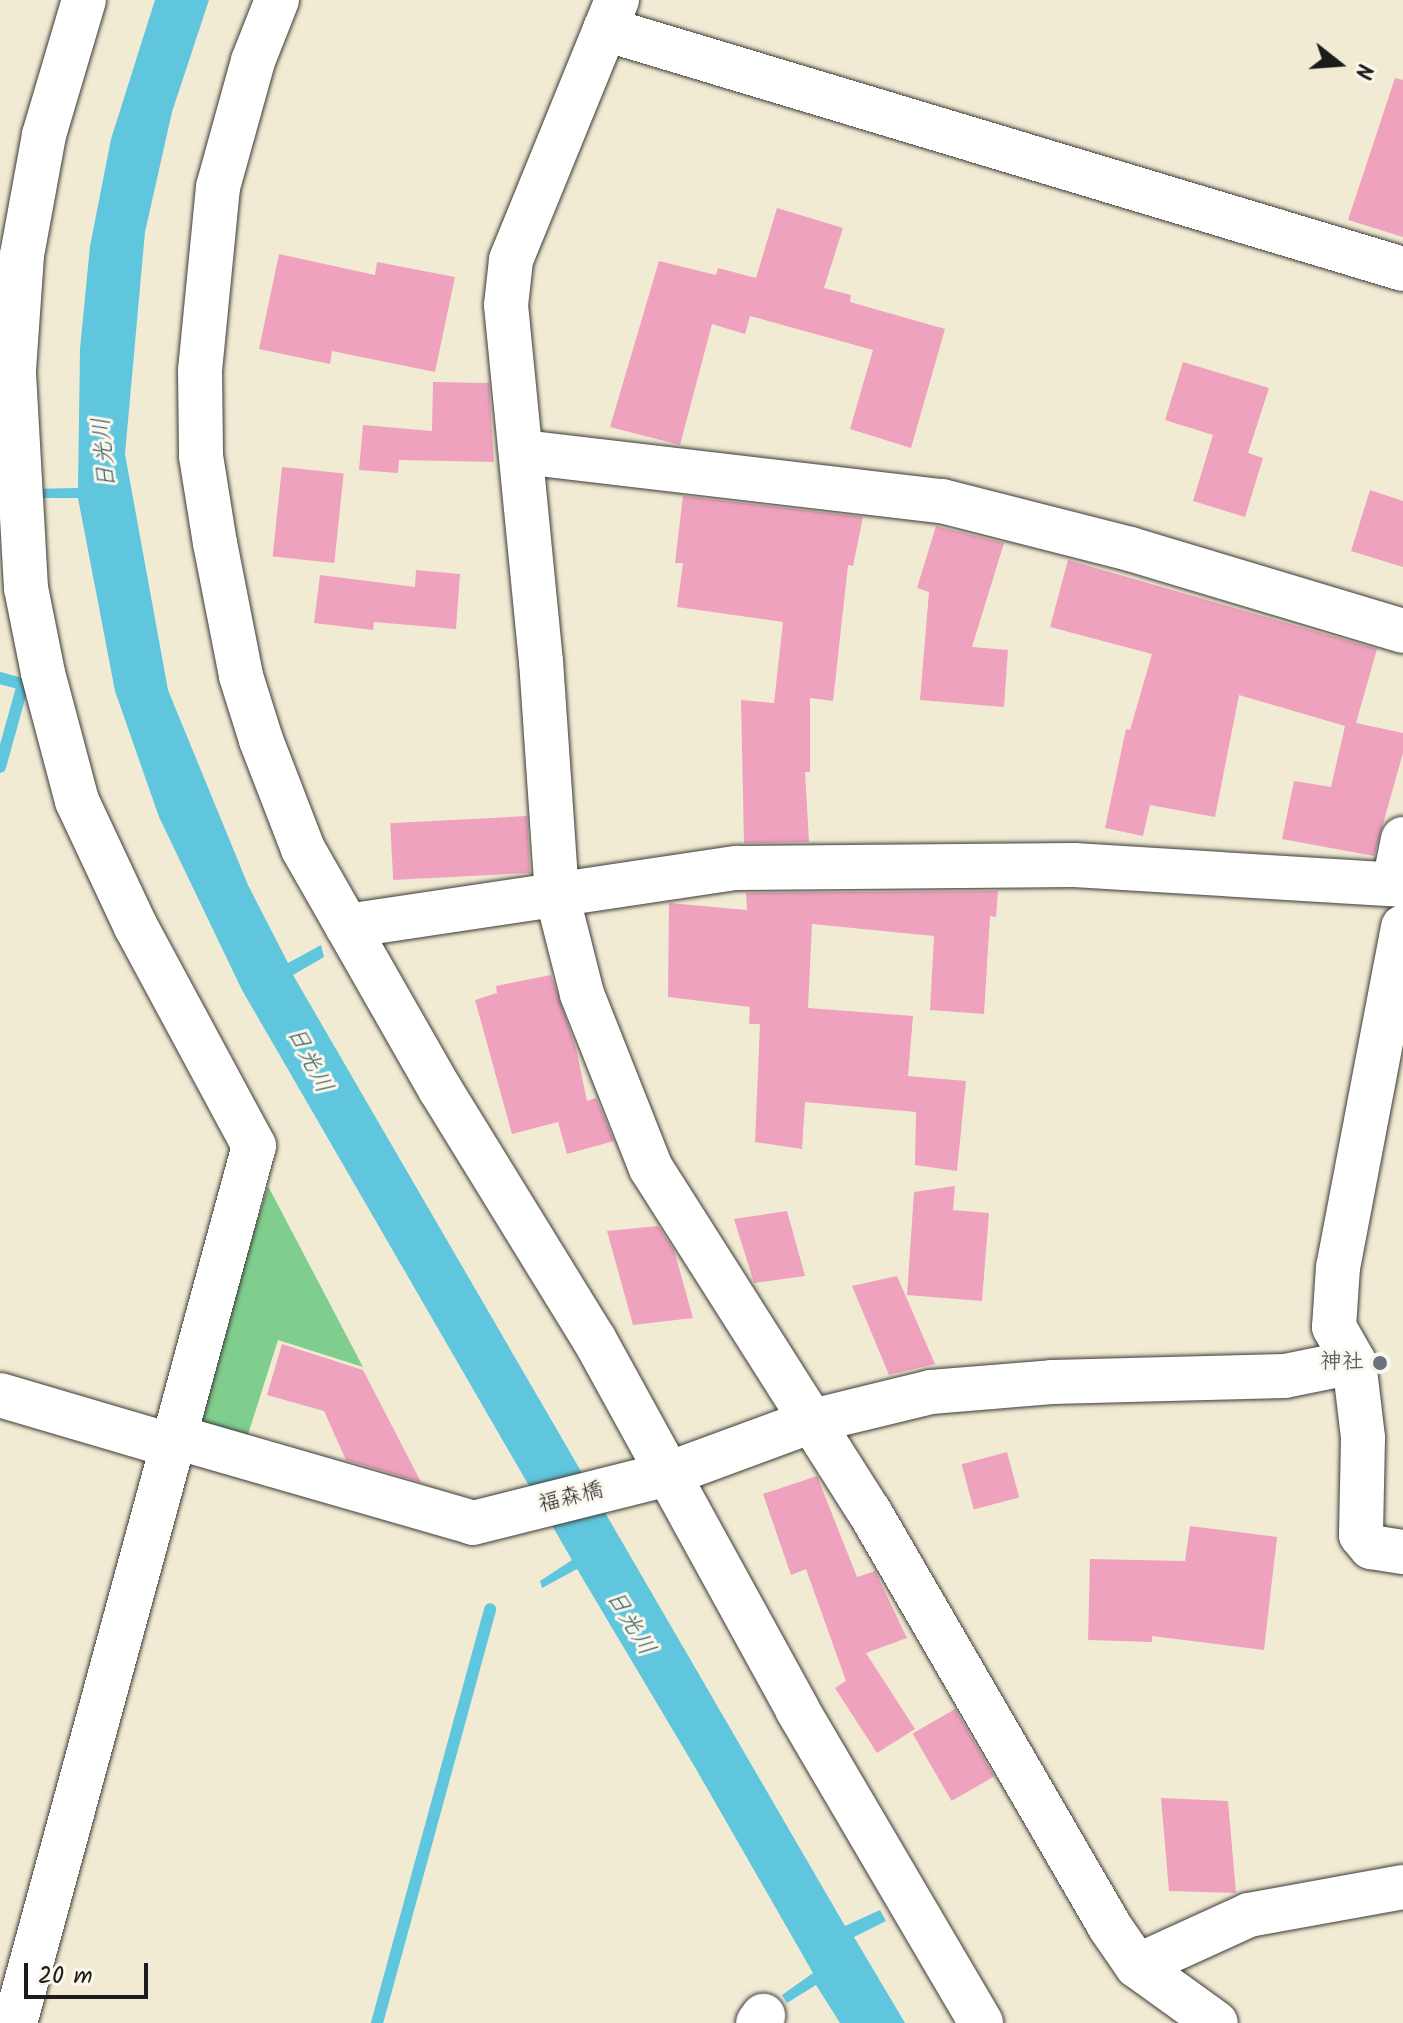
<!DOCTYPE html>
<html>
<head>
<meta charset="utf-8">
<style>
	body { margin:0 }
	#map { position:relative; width:1403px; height:2023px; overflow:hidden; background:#f2ebd4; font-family:Kalam,"Klee One",sans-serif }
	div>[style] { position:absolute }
	.green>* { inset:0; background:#80ce8e }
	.water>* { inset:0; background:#60c6dd }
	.stream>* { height:12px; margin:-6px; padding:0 6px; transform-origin:6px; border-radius:6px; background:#60c6dd }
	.building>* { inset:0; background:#efa2be; transform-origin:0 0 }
	.roads { filter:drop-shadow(0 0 2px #3c3b38) drop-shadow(0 0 2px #3c3b38) }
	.street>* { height:44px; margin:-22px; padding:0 22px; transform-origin:22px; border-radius:22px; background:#fff }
	.dots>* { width:22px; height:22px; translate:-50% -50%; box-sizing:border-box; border:4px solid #fbf7ec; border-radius:50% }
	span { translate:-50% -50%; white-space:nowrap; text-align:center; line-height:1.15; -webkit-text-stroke:6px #fbf7ec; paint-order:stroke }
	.worship-label { font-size:22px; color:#5b616d; font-weight:700 }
	.right { translate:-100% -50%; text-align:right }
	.street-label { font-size:22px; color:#1c1c1c }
	.water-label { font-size:24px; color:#345860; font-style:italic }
	.north { position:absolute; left:1299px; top:24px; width:80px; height:80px; -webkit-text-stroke:6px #fbf7ec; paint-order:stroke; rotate:107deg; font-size:22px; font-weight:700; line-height:32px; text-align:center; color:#1c1c1c }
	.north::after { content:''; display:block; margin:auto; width:28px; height:36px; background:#1c1c1c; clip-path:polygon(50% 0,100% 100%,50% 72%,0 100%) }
	.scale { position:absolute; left:24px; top:1963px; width:124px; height:36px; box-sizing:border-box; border:4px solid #1c1c1c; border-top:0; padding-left:10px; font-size:24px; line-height:28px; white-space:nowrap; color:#1c1c1c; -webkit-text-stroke:6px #fbf7ec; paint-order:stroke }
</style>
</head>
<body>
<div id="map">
	<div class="green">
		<div style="clip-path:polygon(268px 1186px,363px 1367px,278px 1340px,245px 1444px,205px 1432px,197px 1415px)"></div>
	</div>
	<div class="water">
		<div style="clip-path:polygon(155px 0,209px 0,172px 112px,145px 232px,125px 454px,168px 690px,248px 885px,288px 963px,321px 945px,324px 957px,293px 975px,845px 1926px,880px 1910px,886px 1921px,854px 1937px,905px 2023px,840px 2023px,816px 1985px,787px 2003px,782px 1995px,813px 1973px,696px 1769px,577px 1569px,542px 1588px,540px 1581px,572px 1560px,242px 990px,159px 817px,115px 691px,78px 498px,29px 498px,28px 489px,78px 488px,80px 349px,90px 246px,111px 139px)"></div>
	</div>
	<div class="stream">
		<div style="left:0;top:678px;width:24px;rotate:15deg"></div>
		<div style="left:23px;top:684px;width:86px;rotate:105.5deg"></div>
		<div style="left:377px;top:2023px;width:429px;rotate:-74.7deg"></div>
	</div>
	<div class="building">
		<div style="clip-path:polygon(1395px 78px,1403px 80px,1403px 237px,1348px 220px)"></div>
		<div style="clip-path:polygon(777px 208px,843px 228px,824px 288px,851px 295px,850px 302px,945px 329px,911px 448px,850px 429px,873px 350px,750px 316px,745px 334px,712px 324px,680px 445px,610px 427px,659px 261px,716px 275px,718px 268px,756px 278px)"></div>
		<div style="clip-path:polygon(279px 254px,375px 275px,377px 262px,455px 277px,435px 372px,332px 351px,330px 364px,259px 349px)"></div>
		<div style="clip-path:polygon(1183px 362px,1269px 388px,1248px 453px,1263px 458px,1245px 517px,1193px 501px,1213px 435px,1165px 420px)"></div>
		<div style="clip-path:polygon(433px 382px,489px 383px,494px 462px,399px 460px,398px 473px,359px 470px,363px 425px,432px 431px)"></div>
		<div style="left:282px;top:467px;width:62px;height:90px;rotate:6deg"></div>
		<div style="clip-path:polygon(1370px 490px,1403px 501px,1403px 567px,1351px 551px)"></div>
		<div style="clip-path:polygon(683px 496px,863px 517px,853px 566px,848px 565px,833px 701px,810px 698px,810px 772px,805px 772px,809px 842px,744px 843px,741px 700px,774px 703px,783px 622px,677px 607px,683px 563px,675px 563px)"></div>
		<div style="clip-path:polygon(936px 526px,1004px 543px,972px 647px,1008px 650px,1004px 707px,920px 700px,929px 592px,917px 588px)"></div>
		<div style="clip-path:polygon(1068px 560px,1377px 649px,1356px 723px,1403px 733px,1403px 753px,1374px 856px,1282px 839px,1294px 781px,1331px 787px,1345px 726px,1239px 695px,1215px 817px,1150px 805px,1143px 836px,1105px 828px,1126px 729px,1130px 730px,1152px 654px,1050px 627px)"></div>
		<div style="clip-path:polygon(416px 570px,460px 574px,456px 629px,374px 622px,373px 630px,314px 623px,320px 575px,415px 587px)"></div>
		<div style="left:527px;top:816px;width:57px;height:137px;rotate:87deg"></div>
		<div style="clip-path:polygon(998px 891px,996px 917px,990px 916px,984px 1014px,930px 1010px,934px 936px,812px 924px,808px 1008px,913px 1016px,908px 1076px,966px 1081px,957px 1171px,915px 1165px,916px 1112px,805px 1102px,802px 1149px,755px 1142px,760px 1024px,749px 1024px,750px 1007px,668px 997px,669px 903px,747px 910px,746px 893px)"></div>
		<div style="clip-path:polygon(551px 975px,576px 1048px,587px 1101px,596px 1098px,614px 1141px,567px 1154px,558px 1122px,512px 1134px,475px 1000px,497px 993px,496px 986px)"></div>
		<div style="clip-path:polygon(955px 1186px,953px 1210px,989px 1213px,982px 1301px,907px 1295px,914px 1192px)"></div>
		<div style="clip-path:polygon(787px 1211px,805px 1276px,754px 1283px,734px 1219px)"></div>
		<div style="clip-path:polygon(658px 1226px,674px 1250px,693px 1318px,633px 1325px,607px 1231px)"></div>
		<div style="clip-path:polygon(897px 1276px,935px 1364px,889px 1375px,852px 1286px)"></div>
		<div style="clip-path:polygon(282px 1344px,363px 1370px,421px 1482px,346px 1460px,324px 1411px,267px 1395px)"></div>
		<div style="left:1007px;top:1452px;width:47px;height:47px;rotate:75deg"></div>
		<div style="clip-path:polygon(817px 1476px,857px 1577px,875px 1571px,907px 1638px,866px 1653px,915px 1729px,877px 1753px,835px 1688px,846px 1681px,806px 1569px,791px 1575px,763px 1494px)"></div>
		<div style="clip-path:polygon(1190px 1526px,1277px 1537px,1264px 1650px,1152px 1636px,1152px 1642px,1088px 1640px,1090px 1559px,1185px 1561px)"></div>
		<div style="left:955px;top:1709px;width:78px;height:49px;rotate:60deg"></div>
		<div style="clip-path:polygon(1161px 1798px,1228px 1801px,1236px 1893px,1169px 1891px)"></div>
	</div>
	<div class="roads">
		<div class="street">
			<div style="left:277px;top:0;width:66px;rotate:111.5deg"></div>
			<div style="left:253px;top:61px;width:131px;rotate:105.5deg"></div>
			<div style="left:218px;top:187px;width:185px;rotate:95.6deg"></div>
			<div style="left:200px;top:371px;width:85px;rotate:89.3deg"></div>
			<div style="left:201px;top:456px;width:88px;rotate:80.9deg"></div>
			<div style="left:215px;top:543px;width:136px;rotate:78.9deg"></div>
			<div style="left:241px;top:676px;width:67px;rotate:72.6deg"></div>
			<div style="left:261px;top:740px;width:117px;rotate:68.9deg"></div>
			<div style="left:303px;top:849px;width:276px;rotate:60.3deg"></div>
			<div style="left:440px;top:1089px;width:294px;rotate:58.4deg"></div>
			<div style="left:594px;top:1339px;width:422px;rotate:61.2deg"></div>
			<div style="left:797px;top:1709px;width:364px;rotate:59.6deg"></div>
			<div style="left:617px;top:0;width:281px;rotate:112.2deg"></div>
			<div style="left:511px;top:260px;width:45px;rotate:96.3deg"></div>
			<div style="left:506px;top:305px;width:358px;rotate:84.4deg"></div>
			<div style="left:541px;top:661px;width:235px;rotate:86.1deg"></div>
			<div style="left:557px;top:895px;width:102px;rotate:75.8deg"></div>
			<div style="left:582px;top:994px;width:187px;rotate:68.4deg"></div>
			<div style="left:651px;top:1168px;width:406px;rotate:57.6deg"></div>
			<div style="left:869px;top:1511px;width:481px;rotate:59.9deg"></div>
			<div style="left:1110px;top:1927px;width:47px;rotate:55.3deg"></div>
			<div style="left:1137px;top:1966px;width:97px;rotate:35.8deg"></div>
			<div style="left:605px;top:29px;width:833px;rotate:16.74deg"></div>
			<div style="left:522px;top:452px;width:423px;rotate:6.7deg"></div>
			<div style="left:942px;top:501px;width:194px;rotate:14.3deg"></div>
			<div style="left:1130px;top:549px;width:285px;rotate:16.7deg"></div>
			<div style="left:1394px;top:883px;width:45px;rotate:-78.4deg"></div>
			<div style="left:347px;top:926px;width:394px;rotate:-8.5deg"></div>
			<div style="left:737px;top:868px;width:337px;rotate:-0.5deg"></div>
			<div style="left:1074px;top:865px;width:330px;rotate:3.5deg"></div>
			<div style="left:1403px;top:927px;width:346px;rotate:100.8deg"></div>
			<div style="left:1338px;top:1267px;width:60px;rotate:93.8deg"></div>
			<div style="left:1334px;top:1327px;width:40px;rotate:60.3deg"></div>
			<div style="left:1354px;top:1362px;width:77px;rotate:83.2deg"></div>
			<div style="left:1363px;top:1438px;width:97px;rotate:91.2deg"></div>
			<div style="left:1361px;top:1535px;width:16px;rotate:50deg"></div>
			<div style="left:1371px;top:1547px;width:32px;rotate:9deg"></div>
			<div style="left:0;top:1395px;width:180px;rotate:16.4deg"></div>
			<div style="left:176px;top:1437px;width:309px;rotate:16.1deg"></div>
			<div style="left:473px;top:1523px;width:201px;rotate:-14.1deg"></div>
			<div style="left:668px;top:1474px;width:153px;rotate:-20.2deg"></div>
			<div style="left:812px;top:1421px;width:122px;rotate:-13.7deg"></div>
			<div style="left:931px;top:1392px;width:121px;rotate:-4.7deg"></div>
			<div style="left:1052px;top:1382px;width:233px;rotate:-1.5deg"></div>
			<div style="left:1285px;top:1376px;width:70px;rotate:-11.5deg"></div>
			<div style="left:1137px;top:1966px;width:123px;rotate:-24.5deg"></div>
			<div style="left:1249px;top:1915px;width:157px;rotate:-10.3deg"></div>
			<div style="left:15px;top:2023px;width:909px;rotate:-74.76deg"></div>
			<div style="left:254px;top:1146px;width:249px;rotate:-118.3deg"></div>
			<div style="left:136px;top:927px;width:139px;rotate:-115.1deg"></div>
			<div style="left:77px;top:801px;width:132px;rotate:-104.9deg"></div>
			<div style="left:43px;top:673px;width:87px;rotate:-101.3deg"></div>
			<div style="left:26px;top:588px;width:218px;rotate:-93.2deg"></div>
			<div style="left:14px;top:370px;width:115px;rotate:-86deg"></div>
			<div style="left:22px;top:255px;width:122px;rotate:-79.6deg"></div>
			<div style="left:44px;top:135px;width:141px;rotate:-73.5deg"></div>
			<div style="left:758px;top:2023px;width:9px;rotate:-54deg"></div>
		</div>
	</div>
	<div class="dots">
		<div style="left:1380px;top:1363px;background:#6b7280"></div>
	</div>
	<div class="worship-label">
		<span class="right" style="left:1364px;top:1363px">神社</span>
	</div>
	<div class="street-label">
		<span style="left:571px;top:1498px;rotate:-14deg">福森橋</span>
	</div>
	<div class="water-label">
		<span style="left:105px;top:453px;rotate:-95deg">日光川</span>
		<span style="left:309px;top:1060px;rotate:63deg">日光川</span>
		<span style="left:630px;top:1623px;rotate:59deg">日光川</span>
	</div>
	<div class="north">N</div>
	<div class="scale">20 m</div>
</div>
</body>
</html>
